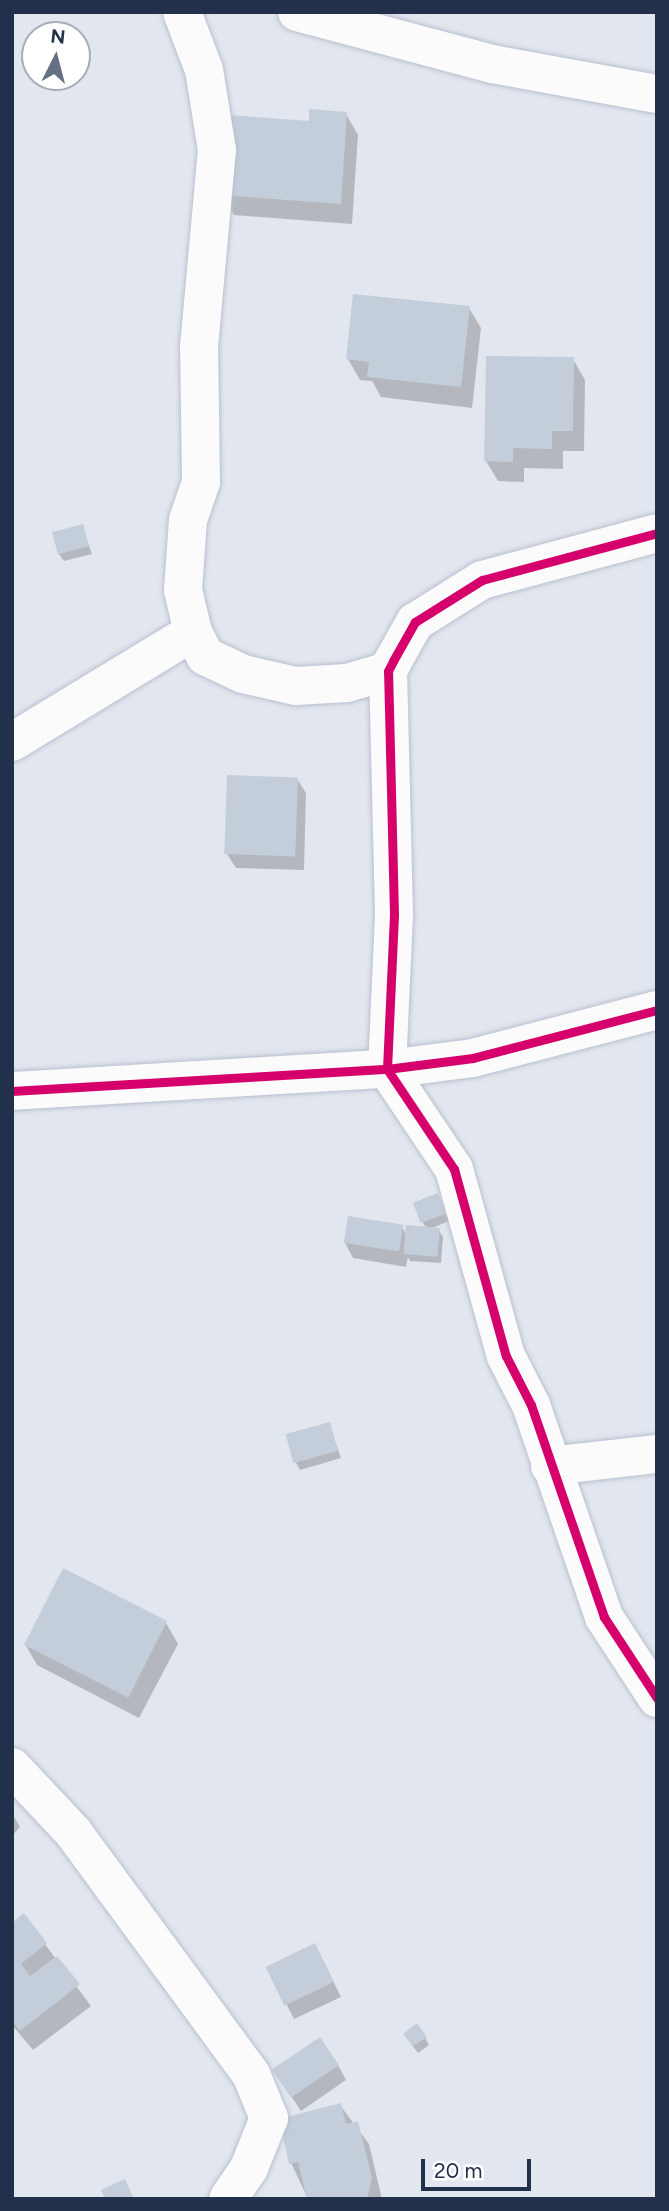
<!DOCTYPE html>
<html>
<head>
<meta charset="utf-8">
<style>
	body { margin:0 }
	#map { position:relative; width:669px; height:2211px; overflow:hidden; background:#e2e6ee; font-family:Figtree,sans-serif }
	div>[style] { position:absolute }
	.shadow>* { inset:0; background:#0003 }
	.building>* { inset:0; background:#c4ceda; transform-origin:0 0 }
	.roads { filter:drop-shadow(0 0 2px #b8c0d0) drop-shadow(0 0 2px #b8c0d0) }
	.minor>* { height:38px; margin:-19px; padding:0 19px; transform-origin:19px; border-radius:19px; background:#fbfbfc }
	.cycleway>* { height:9px; margin:-4.5px; padding:0 4.5px; transform-origin:4.5px; border-radius:4.5px; background:#d6006c }
	span { translate:-50% -50%; white-space:nowrap; text-align:center; line-height:1.15; -webkit-text-stroke:5px #fff; paint-order:stroke }
	.frame { position:absolute; inset:0; border:14px solid #23304c; pointer-events:none }
	.north { position:absolute; left:21px; top:21px; width:70px; height:70px; box-sizing:border-box; background:#fff; border:2px solid #a7acb7; border-radius:50%; rotate:6deg; font-size:19px; font-weight:700; line-height:28px; text-align:center; color:#23304c }
	.north::after { content:''; display:block; margin:auto; width:24px; height:32px; background:#667085; clip-path:polygon(50% 0,100% 100%,50% 72%,0 100%) }
	.scale { position:absolute; left:421px; top:2159px; width:110px; height:32px; box-sizing:border-box; border:4px solid #23304c; border-top:0; padding-left:9px; font-size:21px; line-height:24px; white-space:nowrap; color:#23304c; -webkit-text-stroke:5px #fff; paint-order:stroke }
</style>
</head>
<body>
<div id="map">
	<div class="shadow">
		<div style="clip-path:polygon(346px 114px,358px 135px,352px 224px,234px 215px,222px 194px,310px 123px)"></div>
		<div style="clip-path:polygon(469px 308px,481px 328px,472px 408px,381px 397px,372px 381px,360px 380px,348px 359px)"></div>
		<div style="clip-path:polygon(573px 359px,585px 380px,584px 451px,563px 451px,563px 469px,524px 468px,524px 482px,498px 481px,486px 461px)"></div>
		<div style="clip-path:polygon(82px 526px,92px 554px,64px 561px,59px 554px)"></div>
		<div style="clip-path:polygon(297px 779px,306px 793px,304px 870px,236px 868px,227px 854px)"></div>
		<div style="clip-path:polygon(437px 1195px,449px 1221px,430px 1229px,438px 1229px,443px 1237px,441px 1263px,410px 1261px,408px 1257px,406px 1267px,353px 1258px,345px 1243px,402px 1227px,407px 1236px,427px 1229px,423px 1223px)"></div>
		<div style="clip-path:polygon(329px 1424px,341px 1458px,300px 1470px,296px 1463px)"></div>
		<div style="clip-path:polygon(166px 1623px,178px 1644px,139px 1718px,37px 1665px,25px 1644px)"></div>
		<div style="clip-path:polygon(12px 1813px,20px 1827px,12px 1836px)"></div>
		<div style="clip-path:polygon(24px 1916px,91px 2006px,33px 2050px,12px 2025px,12px 1925px)"></div>
		<div style="clip-path:polygon(323px 1960px,341px 1997px,294px 2019px,268px 1968px)"></div>
		<div style="clip-path:polygon(425px 2038px,429px 2045px,418px 2053px,409px 2041px)"></div>
		<div style="clip-path:polygon(338px 2065px,346px 2080px,301px 2111px,283px 2084px)"></div>
		<div style="clip-path:polygon(340px 2105px,369px 2144px,382px 2199px,308px 2199px,291px 2163px)"></div>
	</div>
	<div class="building">
		<div style="clip-path:polygon(309px 109px,347px 112px,341px 204px,221px 195px,227px 115px,309px 121px)"></div>
		<div style="clip-path:polygon(353px 294px,470px 306px,461px 387px,367px 377px,369px 362px,346px 359px)"></div>
		<div style="clip-path:polygon(486px 356px,574px 357px,573px 431px,552px 431px,552px 449px,513px 448px,513px 462px,484px 461px)"></div>
		<div style="left:83px;top:524px;width:23px;height:32px;rotate:75deg"></div>
		<div style="left:227px;top:775px;width:71px;height:79px;rotate:2deg"></div>
		<div style="left:438px;top:1193px;width:22px;height:27px;rotate:69deg"></div>
		<div style="left:348px;top:1216px;width:56px;height:27px;rotate:9deg"></div>
		<div style="left:406px;top:1225px;width:34px;height:29px;rotate:5deg"></div>
		<div style="left:330px;top:1422px;width:30px;height:46px;rotate:75deg"></div>
		<div style="left:63px;top:1568px;width:117px;height:86px;rotate:27deg"></div>
		<div style="clip-path:polygon(24px 1913px,47px 1943px,21px 1964px,30px 1976px,57px 1956px,80px 1984px,20px 2031px,12px 2021px,12px 1923px)"></div>
		<div style="left:315px;top:1943px;width:43px;height:55px;rotate:64deg"></div>
		<div style="clip-path:polygon(417px 2023px,427px 2037px,413px 2046px,403px 2034px)"></div>
		<div style="left:320px;top:2037px;width:34px;height:58px;rotate:56deg"></div>
		<div style="clip-path:polygon(341px 2103px,346px 2124px,358px 2121px,372px 2178px,367px 2199px,307px 2199px,298px 2162px,289px 2164px,279px 2119px)"></div>
		<div style="clip-path:polygon(125px 2179px,134px 2199px,105px 2199px,101px 2190px)"></div>
	</div>
	<div class="roads">
		<div class="minor">
			<div style="left:297px;top:12px;width:202px;rotate:14.9deg"></div>
			<div style="left:492px;top:64px;width:168px;rotate:10.3deg"></div>
			<div style="left:193px;top:632px;width:27px;rotate:63deg"></div>
			<div style="left:205px;top:656px;width:42px;rotate:25.3deg"></div>
			<div style="left:243px;top:674px;width:54px;rotate:12.8deg"></div>
			<div style="left:296px;top:686px;width:51px;rotate:-3.4deg"></div>
			<div style="left:347px;top:683px;width:43px;rotate:-16.3deg"></div>
			<div style="left:12px;top:742px;width:212px;rotate:-31.3deg"></div>
			<div style="left:193px;top:632px;width:43px;rotate:-103.4deg"></div>
			<div style="left:183px;top:590px;width:70px;rotate:-85.9deg"></div>
			<div style="left:188px;top:520px;width:40px;rotate:-71.1deg"></div>
			<div style="left:201px;top:482px;width:135px;rotate:-90.8deg"></div>
			<div style="left:199px;top:347px;width:198px;rotate:-84.8deg"></div>
			<div style="left:217px;top:150px;width:81px;rotate:-99.2deg"></div>
			<div style="left:204px;top:70px;width:62px;rotate:-110.8deg"></div>
			<div style="left:657px;top:1010px;width:190px;rotate:165.4deg"></div>
			<div style="left:473px;top:1058px;width:87px;rotate:172.7deg"></div>
			<div style="left:387px;top:1069px;width:120px;rotate:56.2deg"></div>
			<div style="left:454px;top:1169px;width:194px;rotate:74.5deg"></div>
			<div style="left:506px;top:1356px;width:55px;rotate:63deg"></div>
			<div style="left:531px;top:1405px;width:224px;rotate:71deg"></div>
			<div style="left:604px;top:1617px;width:97px;rotate:56.8deg"></div>
			<div style="left:12px;top:1091px;width:376px;rotate:-3.4deg"></div>
			<div style="left:387px;top:1069px;width:155px;rotate:-87.4deg"></div>
			<div style="left:394px;top:914px;width:243px;rotate:-91.4deg"></div>
			<div style="left:388px;top:671px;width:11px;rotate:-63deg"></div>
			<div style="left:393px;top:661px;width:45px;rotate:-60.6deg"></div>
			<div style="left:415px;top:622px;width:79px;rotate:-32.1deg"></div>
			<div style="left:482px;top:580px;width:181px;rotate:-15deg"></div>
			<div style="left:550px;top:1466px;width:108px;rotate:-6.4deg"></div>
			<div style="left:12px;top:1767px;width:89px;rotate:46.8deg"></div>
			<div style="left:73px;top:1832px;width:300px;rotate:53.7deg"></div>
			<div style="left:251px;top:2074px;width:48px;rotate:67.8deg"></div>
			<div style="left:269px;top:2118px;width:54px;rotate:111.8deg"></div>
			<div style="left:249px;top:2168px;width:37px;rotate:124deg"></div>
		</div>
	</div>
	<div class="cycleway">
		<div style="left:657px;top:1010px;width:190px;rotate:165.4deg"></div>
		<div style="left:473px;top:1058px;width:87px;rotate:172.7deg"></div>
		<div style="left:387px;top:1069px;width:120px;rotate:56.2deg"></div>
		<div style="left:454px;top:1169px;width:194px;rotate:74.5deg"></div>
		<div style="left:506px;top:1356px;width:55px;rotate:63deg"></div>
		<div style="left:531px;top:1405px;width:224px;rotate:71deg"></div>
		<div style="left:604px;top:1617px;width:97px;rotate:56.8deg"></div>
		<div style="left:12px;top:1091px;width:376px;rotate:-3.4deg"></div>
		<div style="left:387px;top:1069px;width:155px;rotate:-87.4deg"></div>
		<div style="left:394px;top:914px;width:243px;rotate:-91.4deg"></div>
		<div style="left:388px;top:671px;width:11px;rotate:-63deg"></div>
		<div style="left:393px;top:661px;width:45px;rotate:-60.6deg"></div>
		<div style="left:415px;top:622px;width:79px;rotate:-32.1deg"></div>
		<div style="left:482px;top:580px;width:181px;rotate:-15deg"></div>
	</div>
	<div class="frame"></div>
	<div class="north">N</div>
	<div class="scale">20 m</div>
</div>
</body>
</html>
